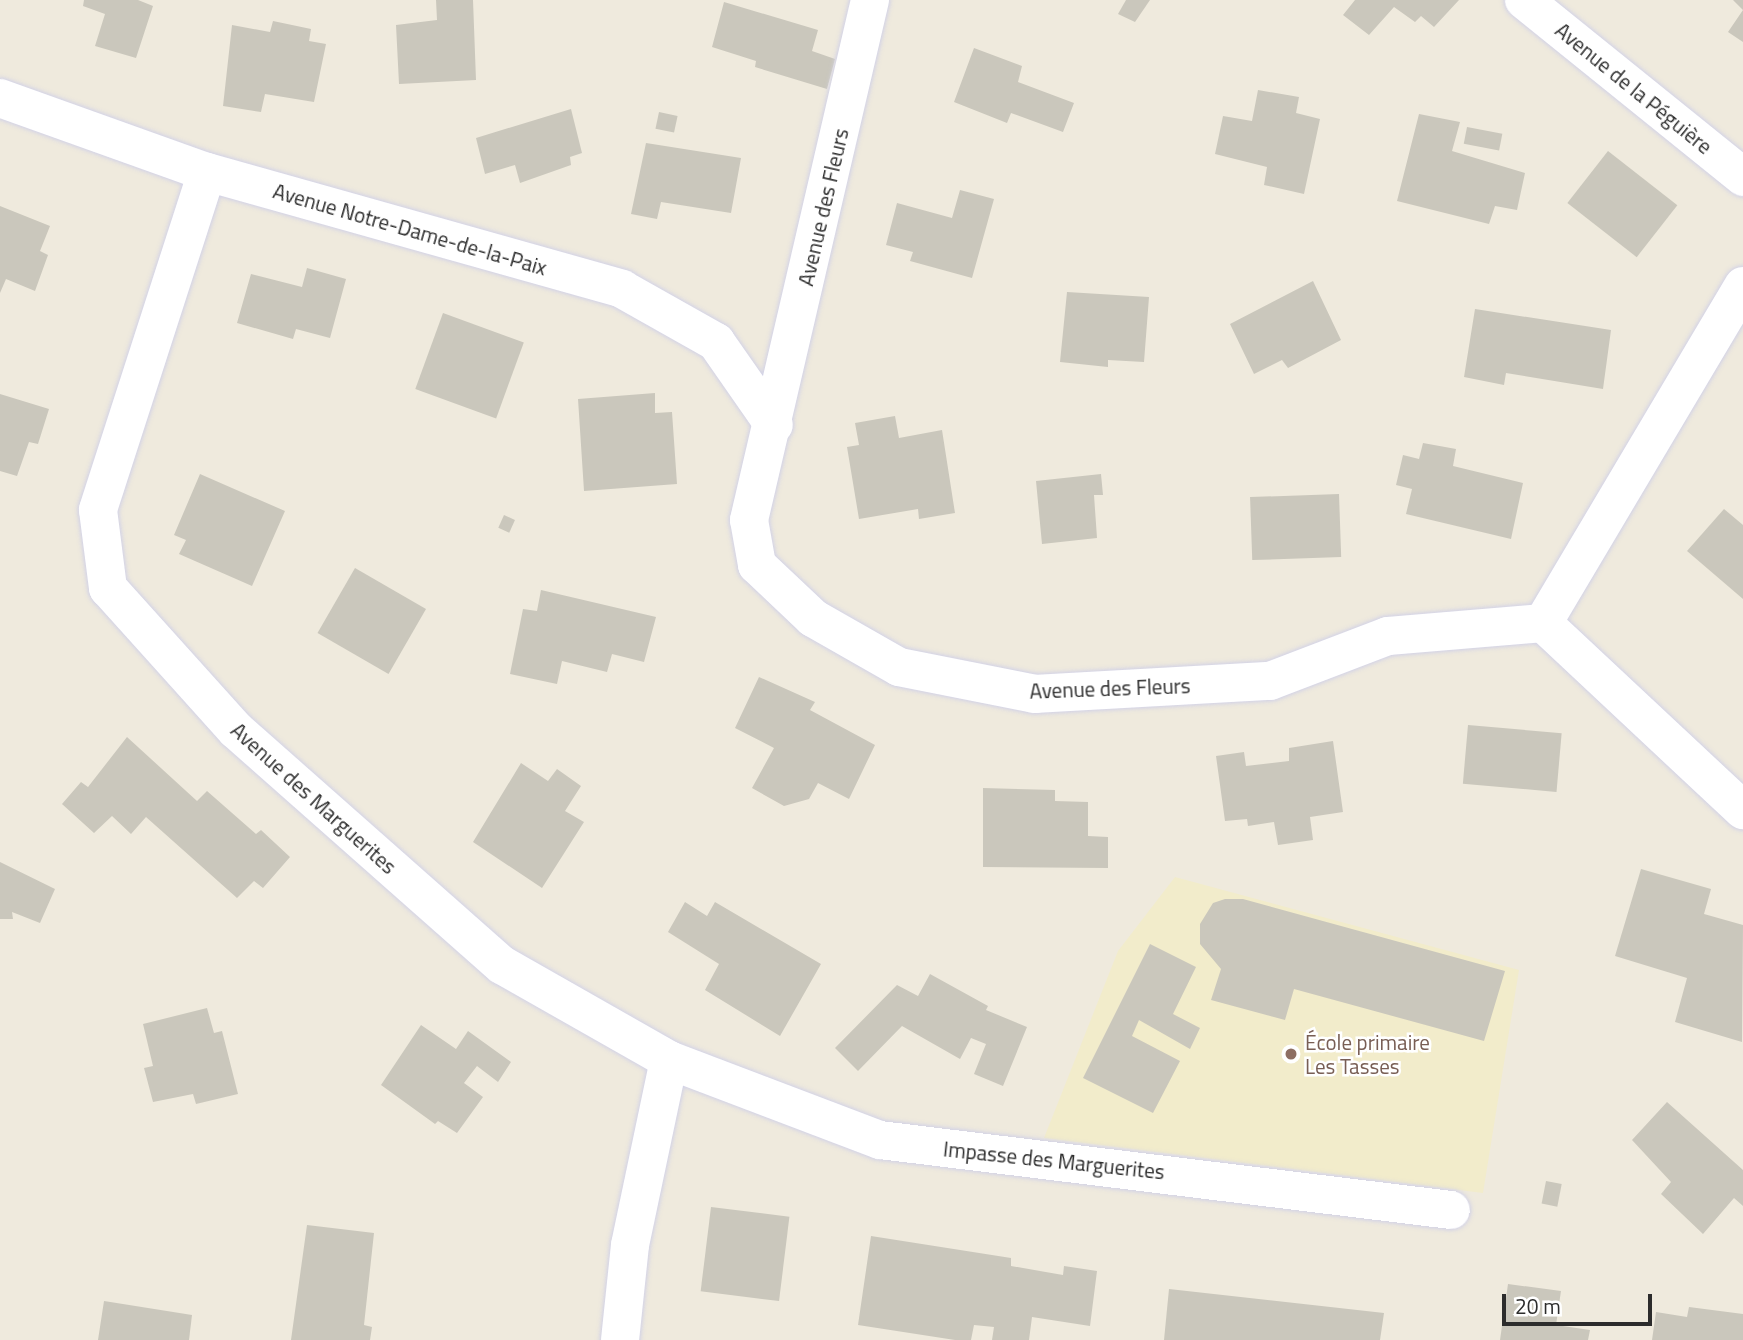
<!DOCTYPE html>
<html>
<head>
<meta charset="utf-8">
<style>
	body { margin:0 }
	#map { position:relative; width:1743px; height:1340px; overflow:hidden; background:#efeadd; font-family:"Titillium Web",sans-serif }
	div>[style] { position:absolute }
	.education>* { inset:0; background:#f2eccb }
	.building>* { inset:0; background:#cac7bc; transform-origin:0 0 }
	.roads { filter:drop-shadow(0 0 2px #d2d2e6) drop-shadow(0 0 2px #d2d2e6) }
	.minor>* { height:38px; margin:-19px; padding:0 19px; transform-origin:19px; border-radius:19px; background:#fff }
	.dots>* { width:19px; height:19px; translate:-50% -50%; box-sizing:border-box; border:4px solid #fff; border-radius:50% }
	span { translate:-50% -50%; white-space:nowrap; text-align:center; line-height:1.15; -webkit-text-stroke:5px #fff; paint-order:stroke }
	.street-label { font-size:21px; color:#2c2c2c }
	.education-label { font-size:21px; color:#785e54 }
	.left { translate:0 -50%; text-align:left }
	.scale { position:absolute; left:1502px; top:1294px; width:150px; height:32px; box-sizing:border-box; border:4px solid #2c2c2c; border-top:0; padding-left:9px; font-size:21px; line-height:24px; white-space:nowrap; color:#2c2c2c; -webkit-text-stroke:5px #fff; paint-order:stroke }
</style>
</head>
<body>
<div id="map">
	<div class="education">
		<div style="clip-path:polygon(1175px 877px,1519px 970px,1483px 1193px,1044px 1138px,1118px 951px)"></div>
	</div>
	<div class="building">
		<div style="clip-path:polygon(84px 0,138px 0,153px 6px,136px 58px,95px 46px,105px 14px,83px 6px)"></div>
		<div style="clip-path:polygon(436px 0,473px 0,476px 80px,399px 84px,396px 25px,437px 20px)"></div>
		<div style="clip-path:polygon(1126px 0,1150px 0,1135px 22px,1118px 14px)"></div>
		<div style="clip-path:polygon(1355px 0,1459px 0,1434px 27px,1421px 16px,1415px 22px,1394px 7px,1369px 35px,1343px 15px)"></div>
		<div style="clip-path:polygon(1733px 0,1743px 0,1743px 42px,1728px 32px,1743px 10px)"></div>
		<div style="clip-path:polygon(724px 2px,818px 30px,812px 51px,835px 59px,827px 89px,755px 67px,756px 61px,712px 47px)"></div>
		<div style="clip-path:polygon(273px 21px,311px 29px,309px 41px,326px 44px,314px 102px,265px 94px,261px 112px,223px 106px,232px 25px,270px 32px)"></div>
		<div style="clip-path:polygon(974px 48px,1022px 66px,1018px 82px,1074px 103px,1063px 132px,1011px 113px,1007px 123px,954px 102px)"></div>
		<div style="clip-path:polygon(1258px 90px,1299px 97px,1296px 113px,1320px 119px,1304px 194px,1264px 185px,1267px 167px,1215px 154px,1223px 116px,1252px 121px)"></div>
		<div style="clip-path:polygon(571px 109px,582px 153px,570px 157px,571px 165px,520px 183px,515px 165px,485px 174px,476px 138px)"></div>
		<div style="left:659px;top:112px;width:19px;height:17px;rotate:12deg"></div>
		<div style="clip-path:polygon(1419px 114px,1460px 122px,1452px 151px,1525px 173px,1517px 210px,1495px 206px,1489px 224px,1397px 201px)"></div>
		<div style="left:1467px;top:127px;width:36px;height:17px;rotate:11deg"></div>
		<div style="clip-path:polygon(646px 143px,741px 158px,731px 213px,661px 202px,657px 219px,631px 214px)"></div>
		<div style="left:1608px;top:151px;width:88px;height:66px;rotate:38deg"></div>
		<div style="clip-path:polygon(960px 190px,994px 199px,972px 278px,910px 261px,913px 252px,886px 245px,897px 203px,952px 218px)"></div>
		<div style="clip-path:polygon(0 206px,50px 226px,40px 251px,48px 255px,35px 291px,6px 279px,0 293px)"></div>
		<div style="clip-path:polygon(307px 268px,346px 279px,330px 338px,296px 329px,293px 339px,237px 323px,251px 274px,302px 287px)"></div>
		<div style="clip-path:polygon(1313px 281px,1341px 340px,1288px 368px,1282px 360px,1254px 374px,1230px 324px)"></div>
		<div style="clip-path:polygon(1067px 292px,1149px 297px,1144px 362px,1108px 360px,1108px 367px,1060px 362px)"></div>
		<div style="clip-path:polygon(1475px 309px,1611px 330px,1603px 389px,1506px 373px,1504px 385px,1464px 377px)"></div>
		<div style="left:443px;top:313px;width:86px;height:81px;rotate:20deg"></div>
		<div style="clip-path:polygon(655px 393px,655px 413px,672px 412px,677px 484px,584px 491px,578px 399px)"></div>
		<div style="clip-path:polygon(0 394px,49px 409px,38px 444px,29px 442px,17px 476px,0 471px)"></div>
		<div style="clip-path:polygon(895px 416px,899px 438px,942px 430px,955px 513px,919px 519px,918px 509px,859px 519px,847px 447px,859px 445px,855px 423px)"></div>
		<div style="clip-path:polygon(1423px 443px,1456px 449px,1453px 466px,1523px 483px,1511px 539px,1406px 514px,1412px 489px,1396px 485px,1403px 455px,1419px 459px)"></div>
		<div style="clip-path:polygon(200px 474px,285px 511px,252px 586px,179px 554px,186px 540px,174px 535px)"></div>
		<div style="clip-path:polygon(1101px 474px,1103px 495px,1094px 495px,1097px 538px,1042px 544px,1036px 481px)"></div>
		<div style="left:1339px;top:494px;width:63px;height:89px;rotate:88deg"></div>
		<div style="clip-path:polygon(1724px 509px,1743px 525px,1743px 599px,1687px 551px)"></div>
		<div style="left:504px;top:515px;width:12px;height:14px;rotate:24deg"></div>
		<div style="left:355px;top:568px;width:82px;height:75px;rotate:30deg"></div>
		<div style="clip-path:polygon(541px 590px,656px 617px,644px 662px,612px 654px,607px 672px,562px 661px,557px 684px,510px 674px,523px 609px,537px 611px)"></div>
		<div style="clip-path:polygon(759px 677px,815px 702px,810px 710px,875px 745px,849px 799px,818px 783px,809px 799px,784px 806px,752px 788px,774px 748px,735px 728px)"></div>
		<div style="left:1468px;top:725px;width:94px;height:59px;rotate:5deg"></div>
		<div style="clip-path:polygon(127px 737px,197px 801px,207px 791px,256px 834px,261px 830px,290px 857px,263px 888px,254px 881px,237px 898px,146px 817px,131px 834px,112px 816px,94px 833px,62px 804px,81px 782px,88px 787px)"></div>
		<div style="clip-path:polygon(1333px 741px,1343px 812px,1310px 817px,1313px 840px,1278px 845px,1274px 822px,1248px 826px,1247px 819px,1225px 821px,1216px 756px,1244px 752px,1246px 766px,1289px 761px,1289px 748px)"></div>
		<div style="clip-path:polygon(521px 763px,548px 781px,557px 769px,581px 786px,565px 811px,584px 822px,542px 888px,473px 842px)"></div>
		<div style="clip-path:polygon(983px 788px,1055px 790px,1055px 801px,1088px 802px,1088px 836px,1108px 837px,1108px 868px,983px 867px)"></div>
		<div style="clip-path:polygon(0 862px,55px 889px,40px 923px,12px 912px,13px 919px,0 919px)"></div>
		<div style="clip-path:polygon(1641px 869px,1711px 889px,1704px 914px,1743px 925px,1742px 1042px,1675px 1022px,1687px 978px,1615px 956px)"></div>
		<div style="clip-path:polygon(1225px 899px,1243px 899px,1505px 971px,1484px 1041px,1294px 989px,1285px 1020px,1211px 1000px,1221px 969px,1200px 944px,1200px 924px,1213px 903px)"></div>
		<div style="clip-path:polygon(685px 902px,707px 916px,715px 902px,821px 964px,780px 1036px,705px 990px,719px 964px,668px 932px)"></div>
		<div style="clip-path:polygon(1150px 944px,1196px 967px,1173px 1014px,1200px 1028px,1190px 1049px,1139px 1020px,1132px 1036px,1180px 1061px,1153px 1113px,1083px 1078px)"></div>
		<div style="clip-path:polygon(930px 974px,988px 1006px,986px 1010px,1027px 1027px,1003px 1086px,974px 1074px,986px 1044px,971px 1038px,960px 1059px,902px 1026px,858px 1071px,835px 1048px,897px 985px,918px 996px)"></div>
		<div style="clip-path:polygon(207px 1008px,214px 1033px,222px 1031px,238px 1094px,196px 1104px,193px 1094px,153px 1102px,144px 1068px,153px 1066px,143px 1024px)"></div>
		<div style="clip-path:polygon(421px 1025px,456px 1049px,468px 1031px,511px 1062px,498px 1082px,477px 1066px,464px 1083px,483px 1097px,457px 1133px,438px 1121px,435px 1124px,381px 1085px)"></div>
		<div style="clip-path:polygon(1667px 1102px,1743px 1170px,1743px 1206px,1734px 1198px,1703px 1234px,1661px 1194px,1671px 1182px,1632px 1140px)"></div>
		<div style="left:1546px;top:1181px;width:16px;height:23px;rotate:11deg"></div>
		<div style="left:711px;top:1207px;width:79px;height:85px;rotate:7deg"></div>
		<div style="clip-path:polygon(307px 1225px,374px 1233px,364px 1325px,372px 1327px,370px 1340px,291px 1340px)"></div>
		<div style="clip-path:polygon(871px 1236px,1011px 1258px,1011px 1266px,1063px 1275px,1064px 1266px,1097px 1271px,1090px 1326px,1032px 1317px,1029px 1340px,992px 1340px,994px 1327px,974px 1325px,971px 1340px,955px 1340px,858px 1325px)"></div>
		<div style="clip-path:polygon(1508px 1284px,1561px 1291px,1556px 1325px,1590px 1330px,1588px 1340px,1500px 1340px)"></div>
		<div style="clip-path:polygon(1169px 1289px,1384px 1313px,1380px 1340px,1164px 1340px)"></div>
		<div style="clip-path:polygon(104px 1301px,192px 1315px,189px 1340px,98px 1340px)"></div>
		<div style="clip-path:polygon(1689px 1307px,1743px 1314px,1743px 1340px,1652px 1340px,1656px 1312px,1687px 1317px)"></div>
	</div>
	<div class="roads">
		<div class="minor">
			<div style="left:870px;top:0;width:534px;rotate:103.1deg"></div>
			<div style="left:749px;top:520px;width:46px;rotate:79.9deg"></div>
			<div style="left:757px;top:565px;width:77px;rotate:43.4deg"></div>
			<div style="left:813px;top:618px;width:99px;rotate:29.7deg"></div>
			<div style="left:899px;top:667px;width:139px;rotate:11.2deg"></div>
			<div style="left:1035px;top:694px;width:235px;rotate:-3.2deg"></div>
			<div style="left:1270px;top:681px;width:126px;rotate:-20.9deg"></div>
			<div style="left:1388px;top:636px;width:156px;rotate:-4.8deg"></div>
			<div style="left:1543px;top:623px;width:274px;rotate:43.1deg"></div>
			<div style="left:1524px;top:0;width:282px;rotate:38.9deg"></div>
			<div style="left:0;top:98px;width:220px;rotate:19.7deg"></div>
			<div style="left:207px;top:172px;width:431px;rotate:15.7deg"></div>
			<div style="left:622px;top:289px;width:108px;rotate:29.4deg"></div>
			<div style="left:716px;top:342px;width:101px;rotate:55.1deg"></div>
			<div style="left:207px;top:172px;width:355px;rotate:107.9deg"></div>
			<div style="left:98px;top:510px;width:79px;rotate:82.7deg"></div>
			<div style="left:108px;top:588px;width:191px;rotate:48deg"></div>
			<div style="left:236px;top:730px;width:355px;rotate:41.5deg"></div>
			<div style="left:502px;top:965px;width:192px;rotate:29.6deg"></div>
			<div style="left:669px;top:1060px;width:189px;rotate:101.9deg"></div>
			<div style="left:630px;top:1245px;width:96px;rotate:96deg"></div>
			<div style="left:1543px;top:623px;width:392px;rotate:-59.3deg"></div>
			<div style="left:669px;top:1060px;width:226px;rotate:20.8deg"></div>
			<div style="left:880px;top:1140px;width:575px;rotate:6.99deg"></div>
		</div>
	</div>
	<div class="dots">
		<div style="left:1291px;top:1054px;background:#8d6e63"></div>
	</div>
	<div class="street-label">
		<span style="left:1634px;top:88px;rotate:39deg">Avenue de la Péguière</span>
		<span style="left:823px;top:207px;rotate:-77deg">Avenue des Fleurs</span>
		<span style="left:410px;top:229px;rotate:16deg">Avenue Notre-Dame-de-la-Paix</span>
		<span style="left:1110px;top:688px;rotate:-2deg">Avenue des Fleurs</span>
		<span style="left:314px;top:798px;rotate:42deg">Avenue des Marguerites</span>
		<span style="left:1054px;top:1160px;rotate:6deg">Impasse des Marguerites</span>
	</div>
	<div class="education-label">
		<span class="left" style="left:1305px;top:1054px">École primaire<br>Les Tasses</span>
	</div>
	<div class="scale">20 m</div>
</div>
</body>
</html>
